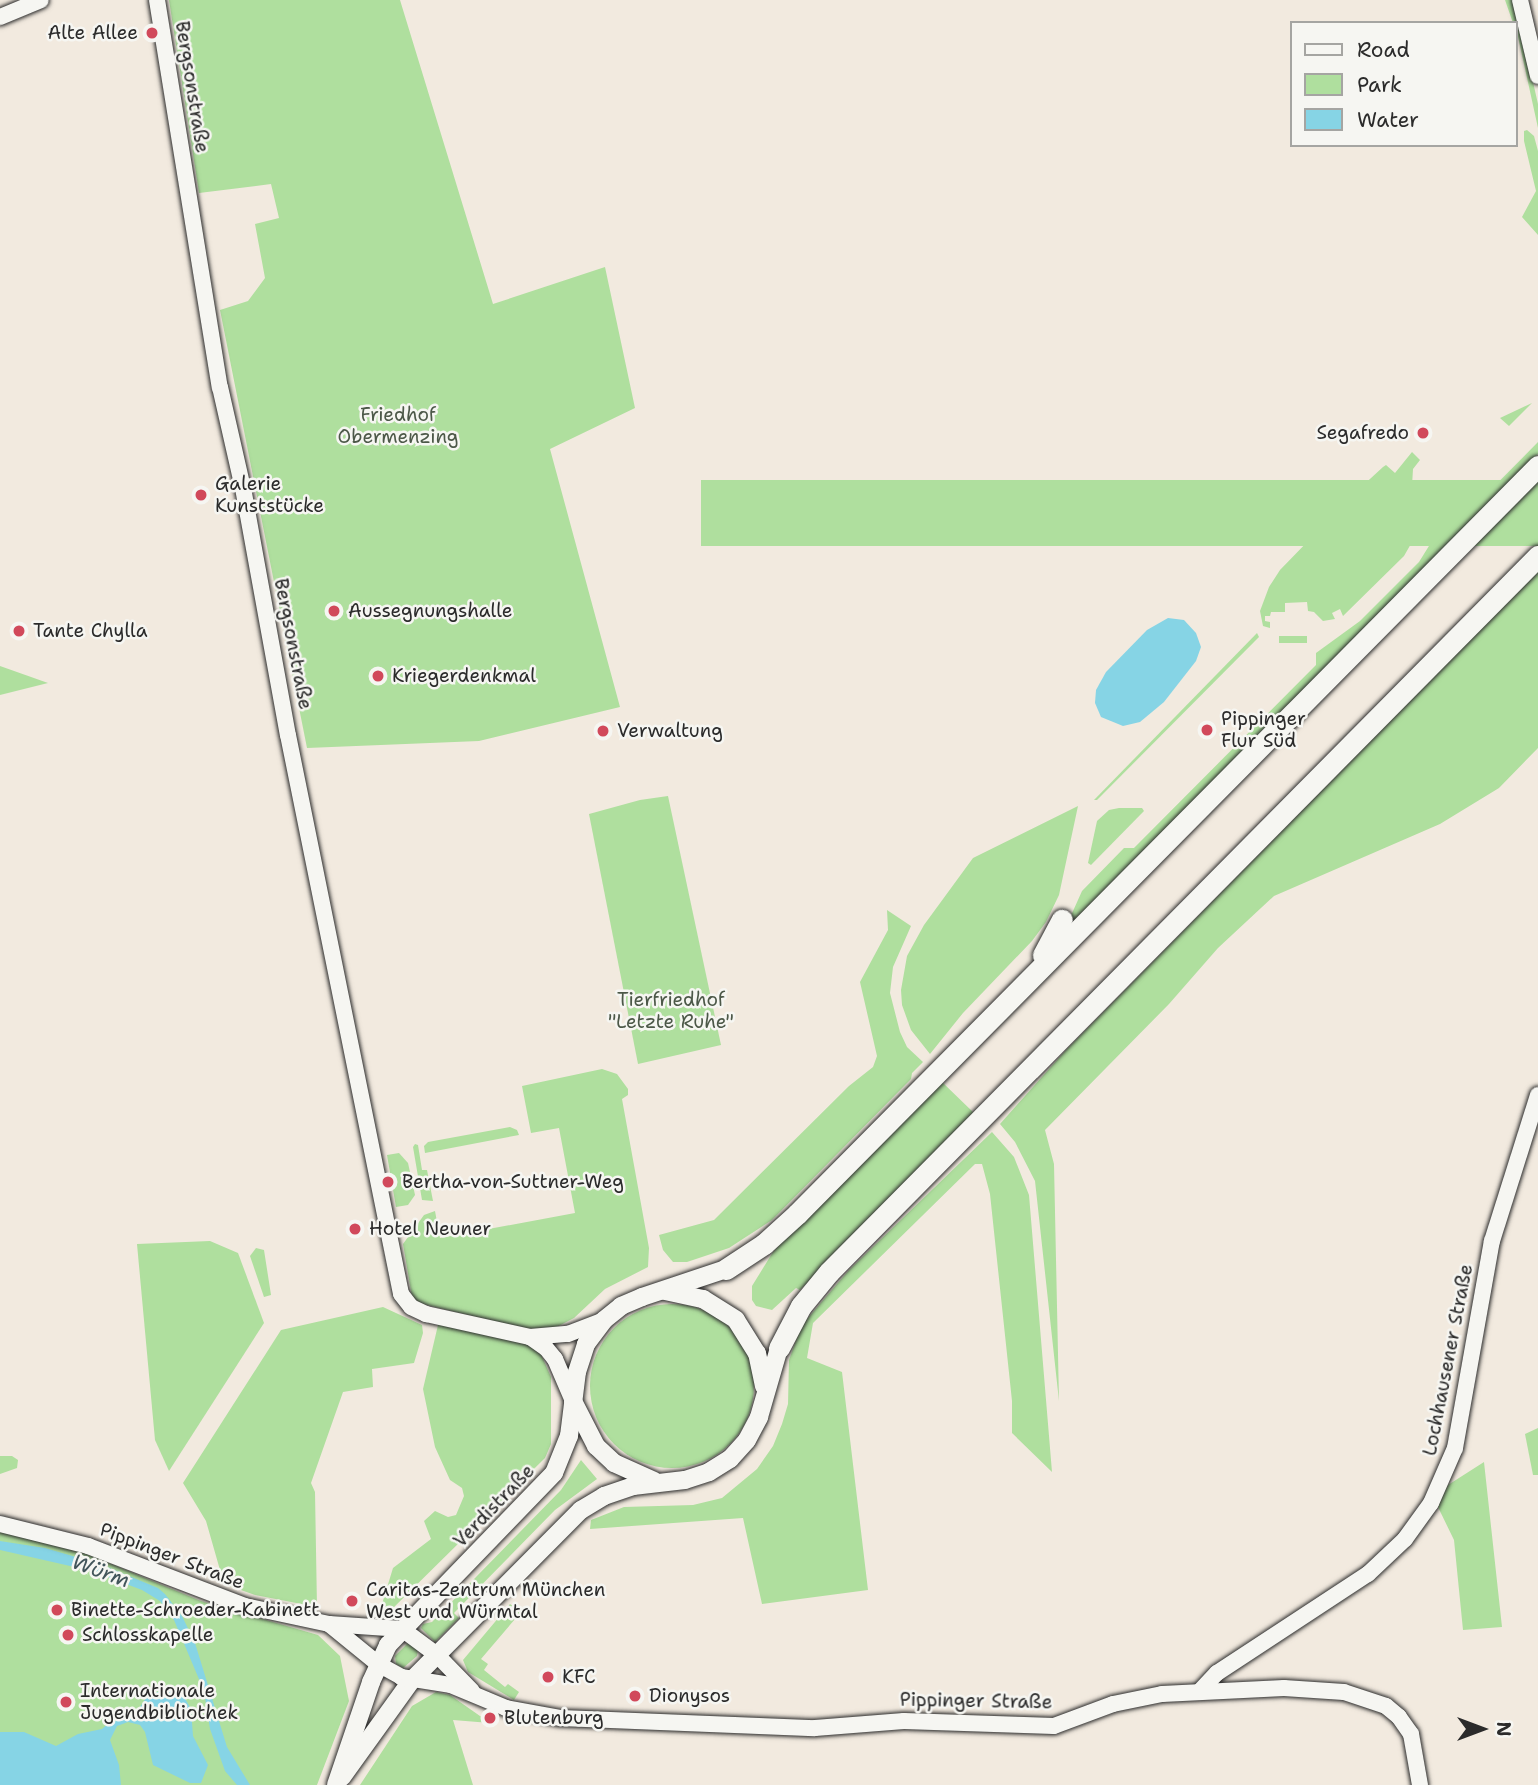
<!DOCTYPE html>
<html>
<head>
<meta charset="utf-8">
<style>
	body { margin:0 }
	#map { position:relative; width:1538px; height:1785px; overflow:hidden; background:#f2eadf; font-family:"Shantell Sans",sans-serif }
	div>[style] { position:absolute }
	.green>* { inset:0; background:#afdf9e; transform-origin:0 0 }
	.round { border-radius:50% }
	.water>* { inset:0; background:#86d4e5 }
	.roads { filter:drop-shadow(0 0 2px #2b2b2b) drop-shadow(0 0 2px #2b2b2b) }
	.secondary>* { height:16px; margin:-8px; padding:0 8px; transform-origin:8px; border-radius:8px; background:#f6f6f2 }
	.primary>* { height:18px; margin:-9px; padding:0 9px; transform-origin:9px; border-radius:9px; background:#f6f6f2 }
	.highway>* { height:21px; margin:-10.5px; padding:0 10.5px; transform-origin:10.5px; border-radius:10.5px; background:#f6f6f2 }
	.dots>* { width:19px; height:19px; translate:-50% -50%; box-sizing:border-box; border:4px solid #f6f6f2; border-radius:50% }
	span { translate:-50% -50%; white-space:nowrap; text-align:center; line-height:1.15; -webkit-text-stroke:5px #f6f6f2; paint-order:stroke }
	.poi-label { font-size:19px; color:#2b2b2b }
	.right { translate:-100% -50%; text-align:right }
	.left { translate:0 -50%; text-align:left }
	.street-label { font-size:19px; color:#2b2b2b }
	.park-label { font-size:19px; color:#4c5848 }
	.water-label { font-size:21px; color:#42555a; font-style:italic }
	.legend { position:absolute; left:1290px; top:21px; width:228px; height:126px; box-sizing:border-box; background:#f6f6f2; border:2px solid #a5a5a2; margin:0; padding:9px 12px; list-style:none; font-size:21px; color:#2b2b2b }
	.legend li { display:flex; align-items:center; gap:14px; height:35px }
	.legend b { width:35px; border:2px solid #a5a5a2 }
	.north { position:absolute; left:1447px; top:1694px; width:70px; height:70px; -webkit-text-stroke:5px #f6f6f2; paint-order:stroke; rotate:90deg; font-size:19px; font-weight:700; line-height:28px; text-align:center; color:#2b2b2b }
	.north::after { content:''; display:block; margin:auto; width:24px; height:32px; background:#2b2b2b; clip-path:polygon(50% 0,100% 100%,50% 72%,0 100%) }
</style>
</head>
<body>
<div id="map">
	<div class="green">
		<div style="clip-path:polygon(169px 0,400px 0,493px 304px,605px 267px,635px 408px,550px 449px,620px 707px,479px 741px,307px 748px,220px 310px,248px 301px,265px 278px,255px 224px,279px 218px,271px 184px,199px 193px)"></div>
		<div style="clip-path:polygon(1505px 0,1513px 0,1518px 16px,1538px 104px,1538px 128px,1515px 23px,1513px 23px)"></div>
		<div style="clip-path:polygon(1527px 130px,1534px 136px,1538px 151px,1538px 235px,1522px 217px,1536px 191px,1524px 141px,1524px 131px)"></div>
		<div style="clip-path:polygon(1532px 403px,1509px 426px,1500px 418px)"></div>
		<div style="clip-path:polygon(1538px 442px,1538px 454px,1074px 921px,1069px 920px,1082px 891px,1124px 848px,1134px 848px,1316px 665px,1316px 653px,1360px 621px,1419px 562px,1437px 533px,1448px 533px)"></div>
		<div style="clip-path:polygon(1412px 452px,1420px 460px,1413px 469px,1412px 486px,1404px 485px,1404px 490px,1413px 488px,1413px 495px,1406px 496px,1407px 502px,1414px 502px,1416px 535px,1404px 556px,1343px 616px,1340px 609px,1332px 613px,1335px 619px,1323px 621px,1314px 612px,1308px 611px,1307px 602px,1285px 603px,1285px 612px,1271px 612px,1270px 616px,1265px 616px,1265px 621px,1270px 622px,1270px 628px,1263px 626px,1260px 611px,1269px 587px,1280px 570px,1345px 503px,1354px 512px,1366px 500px,1358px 490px,1383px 467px,1386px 465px,1395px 473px)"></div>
		<div style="left:1538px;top:480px;width:66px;height:837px;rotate:90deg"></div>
		<div style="clip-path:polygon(1538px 571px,1538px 748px,1499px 788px,1440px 824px,1274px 896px,1218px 948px,1169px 1004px,1045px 1130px,1054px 1164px,1059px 1401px,1035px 1181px,1015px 1142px,1000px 1124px,1066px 1050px)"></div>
		<div style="clip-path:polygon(1257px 633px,1259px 637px,1097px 800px,1094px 800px)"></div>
		<div style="left:1307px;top:636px;width:7px;height:28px;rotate:90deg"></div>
		<div style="clip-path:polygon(0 666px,48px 683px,0 695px)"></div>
		<div style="clip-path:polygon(668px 796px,721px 1045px,638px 1064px,589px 814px,640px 800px)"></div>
		<div style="clip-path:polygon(1078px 806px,1059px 895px,1046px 922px,1032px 941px,963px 1013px,930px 1054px,911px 1030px,902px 1005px,901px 990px,907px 956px,924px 925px,973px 858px)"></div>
		<div style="clip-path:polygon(1119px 808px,1142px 808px,1144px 811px,1091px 865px,1088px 863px,1097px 821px,1109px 810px)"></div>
		<div style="clip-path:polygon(887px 910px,911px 926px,893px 967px,890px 993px,900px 1032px,907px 1047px,923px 1062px,912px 1073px,911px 1079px,772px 1220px,729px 1248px,687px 1262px,673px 1262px,663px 1250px,659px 1235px,714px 1220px,849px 1086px,873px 1067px,877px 1056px,860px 982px,888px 930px)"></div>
		<div style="clip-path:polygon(602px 1069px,617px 1074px,628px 1089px,628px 1095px,622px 1099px,649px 1248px,648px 1267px,605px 1289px,574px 1318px,549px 1331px,537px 1332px,419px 1303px,412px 1297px,403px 1244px,424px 1215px,435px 1211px,440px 1238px,575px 1213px,559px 1128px,531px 1133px,522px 1086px)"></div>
		<div style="clip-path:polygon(942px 1082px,974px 1113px,800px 1290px,796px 1288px,772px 1310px,756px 1306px,752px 1300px,752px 1286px,773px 1252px,811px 1210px)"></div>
		<div style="clip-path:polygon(510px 1127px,517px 1130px,519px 1135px,425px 1153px,424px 1146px,428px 1142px)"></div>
		<div style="clip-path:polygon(992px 1132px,1014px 1157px,1029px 1195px,1052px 1472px,1012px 1433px,1012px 1401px,990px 1194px,982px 1164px,975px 1164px,813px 1323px,807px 1358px,842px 1372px,868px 1590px,762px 1604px,743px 1518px,590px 1529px,591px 1520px,624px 1507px,693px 1505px,722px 1498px,757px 1469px,773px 1446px,782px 1424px,788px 1404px,789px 1360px,801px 1326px,849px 1270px)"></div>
		<div style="clip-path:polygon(415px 1144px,418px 1145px,422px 1170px,427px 1170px,433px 1201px,422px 1200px,413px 1147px)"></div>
		<div style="clip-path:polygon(399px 1153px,408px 1163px,415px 1195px,408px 1205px,396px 1207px,387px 1155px)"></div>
		<div style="clip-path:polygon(210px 1241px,238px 1253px,264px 1323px,169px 1471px,155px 1440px,137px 1244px)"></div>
		<div style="clip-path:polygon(256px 1248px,264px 1250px,271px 1295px,264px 1297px,250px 1256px)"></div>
		<div class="round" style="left:590px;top:1304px;width:164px;height:164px"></div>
		<div style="clip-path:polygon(383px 1307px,422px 1325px,423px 1333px,414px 1363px,372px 1369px,373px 1387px,343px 1392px,311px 1483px,315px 1492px,317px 1607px,255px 1595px,224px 1584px,206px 1521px,183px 1483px,281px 1330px)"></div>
		<div style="clip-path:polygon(442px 1323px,522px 1341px,540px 1352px,551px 1377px,551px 1444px,545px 1458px,387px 1614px,382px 1604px,393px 1568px,431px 1539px,424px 1521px,435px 1511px,448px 1517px,456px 1515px,464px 1496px,462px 1488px,450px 1480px,435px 1447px,423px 1389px,438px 1325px)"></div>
		<div style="clip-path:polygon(1538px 1428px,1538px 1475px,1533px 1475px,1525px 1434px)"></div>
		<div style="clip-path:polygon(0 1456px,12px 1456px,18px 1460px,17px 1468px,0 1474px)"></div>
		<div style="clip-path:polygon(581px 1460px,597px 1479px,555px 1510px,454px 1613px,459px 1618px,435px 1642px,421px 1628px,423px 1624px,432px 1622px,561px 1490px)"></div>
		<div style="clip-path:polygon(1484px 1462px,1502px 1627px,1463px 1630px,1454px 1540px,1437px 1505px,1448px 1485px)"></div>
		<div style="clip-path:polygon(0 1531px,70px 1547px,201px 1601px,318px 1635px,340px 1656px,349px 1701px,317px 1785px,0 1785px)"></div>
		<div style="clip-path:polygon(510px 1604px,521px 1612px,481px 1659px,488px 1664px,484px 1670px,505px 1687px,508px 1684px,519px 1692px,514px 1700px,468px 1672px,463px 1660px)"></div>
		<div style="clip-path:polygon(408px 1643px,418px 1649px,417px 1656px,403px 1668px,396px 1664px,395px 1656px)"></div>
		<div style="clip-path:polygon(436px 1692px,450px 1695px,490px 1723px,453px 1720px,473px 1785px,360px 1785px,412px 1706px)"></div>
	</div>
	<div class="water">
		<div style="clip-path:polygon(1168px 618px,1184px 620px,1196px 633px,1201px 647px,1196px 661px,1164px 702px,1140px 722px,1123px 726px,1101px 717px,1095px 703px,1096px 690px,1106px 672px,1147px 630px)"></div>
		<div style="clip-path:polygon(0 1541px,45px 1548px,100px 1564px,158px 1588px,165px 1594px,182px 1616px,195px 1643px,227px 1747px,250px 1785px,237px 1785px,225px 1771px,210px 1729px,204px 1691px,174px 1620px,160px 1601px,142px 1590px,92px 1571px,0 1550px)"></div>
		<div style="clip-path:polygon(167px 1689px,183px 1695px,191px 1709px,193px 1736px,208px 1765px,201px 1783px,190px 1783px,153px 1765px,145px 1732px,140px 1725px,128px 1722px,117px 1726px,110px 1740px,119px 1765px,121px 1785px,0 1785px,0 1732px,24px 1732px,56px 1746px,78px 1734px,102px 1729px,109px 1723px,134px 1716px,148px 1695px)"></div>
	</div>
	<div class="roads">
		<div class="secondary">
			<div style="left:157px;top:0;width:392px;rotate:80.8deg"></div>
			<div style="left:220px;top:387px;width:104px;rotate:77.2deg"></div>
			<div style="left:243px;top:488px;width:251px;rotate:79.7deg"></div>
			<div style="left:288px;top:735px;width:570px;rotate:78.57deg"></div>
			<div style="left:401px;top:1294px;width:16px;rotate:52deg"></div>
			<div style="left:411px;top:1307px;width:17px;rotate:25deg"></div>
			<div style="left:426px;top:1314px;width:107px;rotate:12.5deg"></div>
			<div style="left:530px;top:1337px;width:19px;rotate:35deg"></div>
			<div style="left:546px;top:1348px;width:14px;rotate:51deg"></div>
			<div style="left:555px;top:1359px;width:46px;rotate:66.8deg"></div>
			<div style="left:1520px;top:0;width:78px;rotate:76.7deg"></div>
			<div style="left:0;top:17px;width:44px;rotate:-22.5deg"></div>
			<div style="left:530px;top:1337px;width:38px;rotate:-5deg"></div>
			<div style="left:568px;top:1334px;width:39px;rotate:-21deg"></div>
			<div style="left:0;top:1524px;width:91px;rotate:14deg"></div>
			<div style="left:88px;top:1546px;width:168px;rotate:20.9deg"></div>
			<div style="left:245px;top:1606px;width:86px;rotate:12.1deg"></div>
			<div style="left:329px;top:1624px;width:73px;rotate:3.9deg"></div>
			<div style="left:402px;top:1629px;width:44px;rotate:36.6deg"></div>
			<div style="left:437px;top:1655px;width:50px;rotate:45.8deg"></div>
			<div style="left:329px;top:1624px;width:63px;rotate:39.2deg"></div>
			<div style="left:378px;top:1664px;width:26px;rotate:29deg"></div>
			<div style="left:401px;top:1677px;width:51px;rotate:9.1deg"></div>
			<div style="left:451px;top:1685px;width:60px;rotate:22.7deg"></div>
			<div style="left:506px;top:1708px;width:56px;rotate:10.3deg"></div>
			<div style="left:561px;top:1718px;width:254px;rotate:2.3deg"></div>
			<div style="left:815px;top:1728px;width:89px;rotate:-4.5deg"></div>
			<div style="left:904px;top:1721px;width:150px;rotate:1.9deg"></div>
			<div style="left:1054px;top:1726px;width:63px;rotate:-20.4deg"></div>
			<div style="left:1113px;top:1704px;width:50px;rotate:-11.5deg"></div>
			<div style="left:1162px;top:1694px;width:122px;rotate:-2.8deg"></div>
			<div style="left:1284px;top:1688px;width:60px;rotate:3.8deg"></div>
			<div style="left:1344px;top:1692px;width:44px;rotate:18.4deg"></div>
			<div style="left:1386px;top:1706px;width:17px;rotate:40deg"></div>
			<div style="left:1399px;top:1717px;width:21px;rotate:55deg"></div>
			<div style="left:1411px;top:1734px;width:52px;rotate:80deg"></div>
			<div style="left:1200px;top:1691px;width:25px;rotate:-47deg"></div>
			<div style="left:1217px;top:1673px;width:181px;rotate:-33.3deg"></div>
			<div style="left:1368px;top:1574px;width:51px;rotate:-43.4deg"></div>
			<div style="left:1405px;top:1539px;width:44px;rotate:-54.2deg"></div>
			<div style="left:1431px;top:1503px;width:60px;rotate:-66.4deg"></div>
			<div style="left:1455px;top:1448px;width:210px;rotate:-79.9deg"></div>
			<div style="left:1492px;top:1241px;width:153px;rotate:-72.5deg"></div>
		</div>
		<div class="primary">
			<div style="left:665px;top:1291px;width:39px;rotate:12deg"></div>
			<div style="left:703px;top:1299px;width:39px;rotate:32deg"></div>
			<div style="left:736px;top:1320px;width:39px;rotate:58deg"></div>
			<div style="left:757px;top:1353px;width:34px;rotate:78deg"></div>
			<div style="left:573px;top:1401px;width:51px;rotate:62.9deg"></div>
			<div style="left:596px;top:1446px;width:25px;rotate:43deg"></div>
			<div style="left:614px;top:1463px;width:44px;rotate:24.2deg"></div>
			<div style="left:342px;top:1777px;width:118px;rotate:-54.3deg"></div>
			<div style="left:411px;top:1681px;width:241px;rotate:-45.2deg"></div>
			<div style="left:581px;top:1510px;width:27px;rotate:-31deg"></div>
			<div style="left:604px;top:1496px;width:31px;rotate:-19deg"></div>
			<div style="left:633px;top:1486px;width:52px;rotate:-6.6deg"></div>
			<div style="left:685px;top:1480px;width:25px;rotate:-18deg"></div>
			<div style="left:709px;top:1472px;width:25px;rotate:-32deg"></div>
			<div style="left:730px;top:1459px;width:25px;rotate:-48deg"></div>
			<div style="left:747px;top:1440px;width:26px;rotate:-62deg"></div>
			<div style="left:759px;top:1417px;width:72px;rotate:-73.8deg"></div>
			<div style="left:336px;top:1785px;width:109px;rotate:-71.2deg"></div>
			<div style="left:371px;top:1682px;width:41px;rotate:-65.3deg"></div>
			<div style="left:388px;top:1645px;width:239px;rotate:-46deg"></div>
			<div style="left:554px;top:1473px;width:40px;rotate:-68deg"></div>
			<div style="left:569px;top:1436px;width:64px;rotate:-82.9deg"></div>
			<div style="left:577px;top:1372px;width:29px;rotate:-72deg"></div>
			<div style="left:586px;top:1344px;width:30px;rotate:-53deg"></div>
			<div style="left:604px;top:1320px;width:22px;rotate:-39deg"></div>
			<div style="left:621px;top:1306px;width:23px;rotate:-23deg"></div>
			<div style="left:642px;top:1297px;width:89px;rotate:-18.4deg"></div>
		</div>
		<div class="highway">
			<div style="left:1043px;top:955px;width:40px;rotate:-62deg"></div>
			<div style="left:726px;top:1269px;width:45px;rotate:-33.3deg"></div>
			<div style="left:764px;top:1244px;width:45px;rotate:-42.3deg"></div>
			<div style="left:797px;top:1214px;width:1053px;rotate:-45.27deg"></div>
			<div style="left:779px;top:1348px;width:47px;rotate:-62.4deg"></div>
			<div style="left:801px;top:1306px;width:44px;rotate:-50.5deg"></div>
			<div style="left:829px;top:1272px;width:1008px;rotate:-45.28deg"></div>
		</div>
	</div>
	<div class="dots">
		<div style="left:152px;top:33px;background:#d1495b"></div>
		<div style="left:1423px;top:433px;background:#d1495b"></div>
		<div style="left:201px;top:495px;background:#d1495b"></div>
		<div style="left:334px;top:611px;background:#d1495b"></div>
		<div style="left:19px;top:631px;background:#d1495b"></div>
		<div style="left:378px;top:676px;background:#d1495b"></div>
		<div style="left:1207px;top:730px;background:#d1495b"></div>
		<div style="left:603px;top:731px;background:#d1495b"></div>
		<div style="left:388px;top:1182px;background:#d1495b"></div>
		<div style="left:355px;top:1229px;background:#d1495b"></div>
		<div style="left:352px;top:1601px;background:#d1495b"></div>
		<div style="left:57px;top:1610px;background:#d1495b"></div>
		<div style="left:68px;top:1635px;background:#d1495b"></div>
		<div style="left:548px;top:1677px;background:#d1495b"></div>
		<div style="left:635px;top:1696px;background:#d1495b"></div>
		<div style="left:66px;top:1702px;background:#d1495b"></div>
		<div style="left:490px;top:1718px;background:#d1495b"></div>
	</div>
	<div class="poi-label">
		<span class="right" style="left:138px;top:33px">Alte Allee</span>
		<span class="right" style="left:1409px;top:433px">Segafredo</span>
		<span class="left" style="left:215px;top:495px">Galerie<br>Kunststücke</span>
		<span class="left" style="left:348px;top:611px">Aussegnungshalle</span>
		<span class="left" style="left:33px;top:631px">Tante Chylla</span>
		<span class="left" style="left:392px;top:676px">Kriegerdenkmal</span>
		<span class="left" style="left:1221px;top:730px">Pippinger<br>Flur Süd</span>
		<span class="left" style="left:617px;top:731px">Verwaltung</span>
		<span class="left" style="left:402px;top:1182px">Bertha-von-Suttner-Weg</span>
		<span class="left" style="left:369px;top:1229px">Hotel Neuner</span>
		<span class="left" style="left:366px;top:1601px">Caritas-Zentrum München<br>West und Würmtal</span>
		<span class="left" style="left:71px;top:1610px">Binette-Schroeder-Kabinett</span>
		<span class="left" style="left:82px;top:1635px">Schlosskapelle</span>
		<span class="left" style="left:562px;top:1677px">KFC</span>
		<span class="left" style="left:80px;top:1702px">Internationale<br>Jugendbibliothek</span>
		<span class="left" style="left:649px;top:1696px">Dionysos</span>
		<span class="left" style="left:504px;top:1718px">Blutenburg</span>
	</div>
	<div class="street-label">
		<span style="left:192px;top:87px;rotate:81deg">Bergsonstraße</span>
		<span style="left:293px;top:644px;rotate:79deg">Bergsonstraße</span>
		<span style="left:1448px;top:1360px;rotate:-79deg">Lochhausener Straße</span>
		<span style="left:494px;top:1506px;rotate:-46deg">Verdistraße</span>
		<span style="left:172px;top:1556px;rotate:21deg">Pippinger Straße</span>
		<span style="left:976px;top:1701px;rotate:1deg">Pippinger Straße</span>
	</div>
	<div class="park-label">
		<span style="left:398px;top:426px">Friedhof<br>Obermenzing</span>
		<span style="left:671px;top:1011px">Tierfriedhof<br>"Letzte Ruhe"</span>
	</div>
	<div class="water-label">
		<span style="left:101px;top:1571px;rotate:20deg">Würm</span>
	</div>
	<ul class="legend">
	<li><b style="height:9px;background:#f6f6f2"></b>Road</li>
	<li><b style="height:19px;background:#afdf9e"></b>Park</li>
	<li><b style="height:19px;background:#86d4e5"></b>Water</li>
	</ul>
	<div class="north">N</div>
</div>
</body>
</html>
